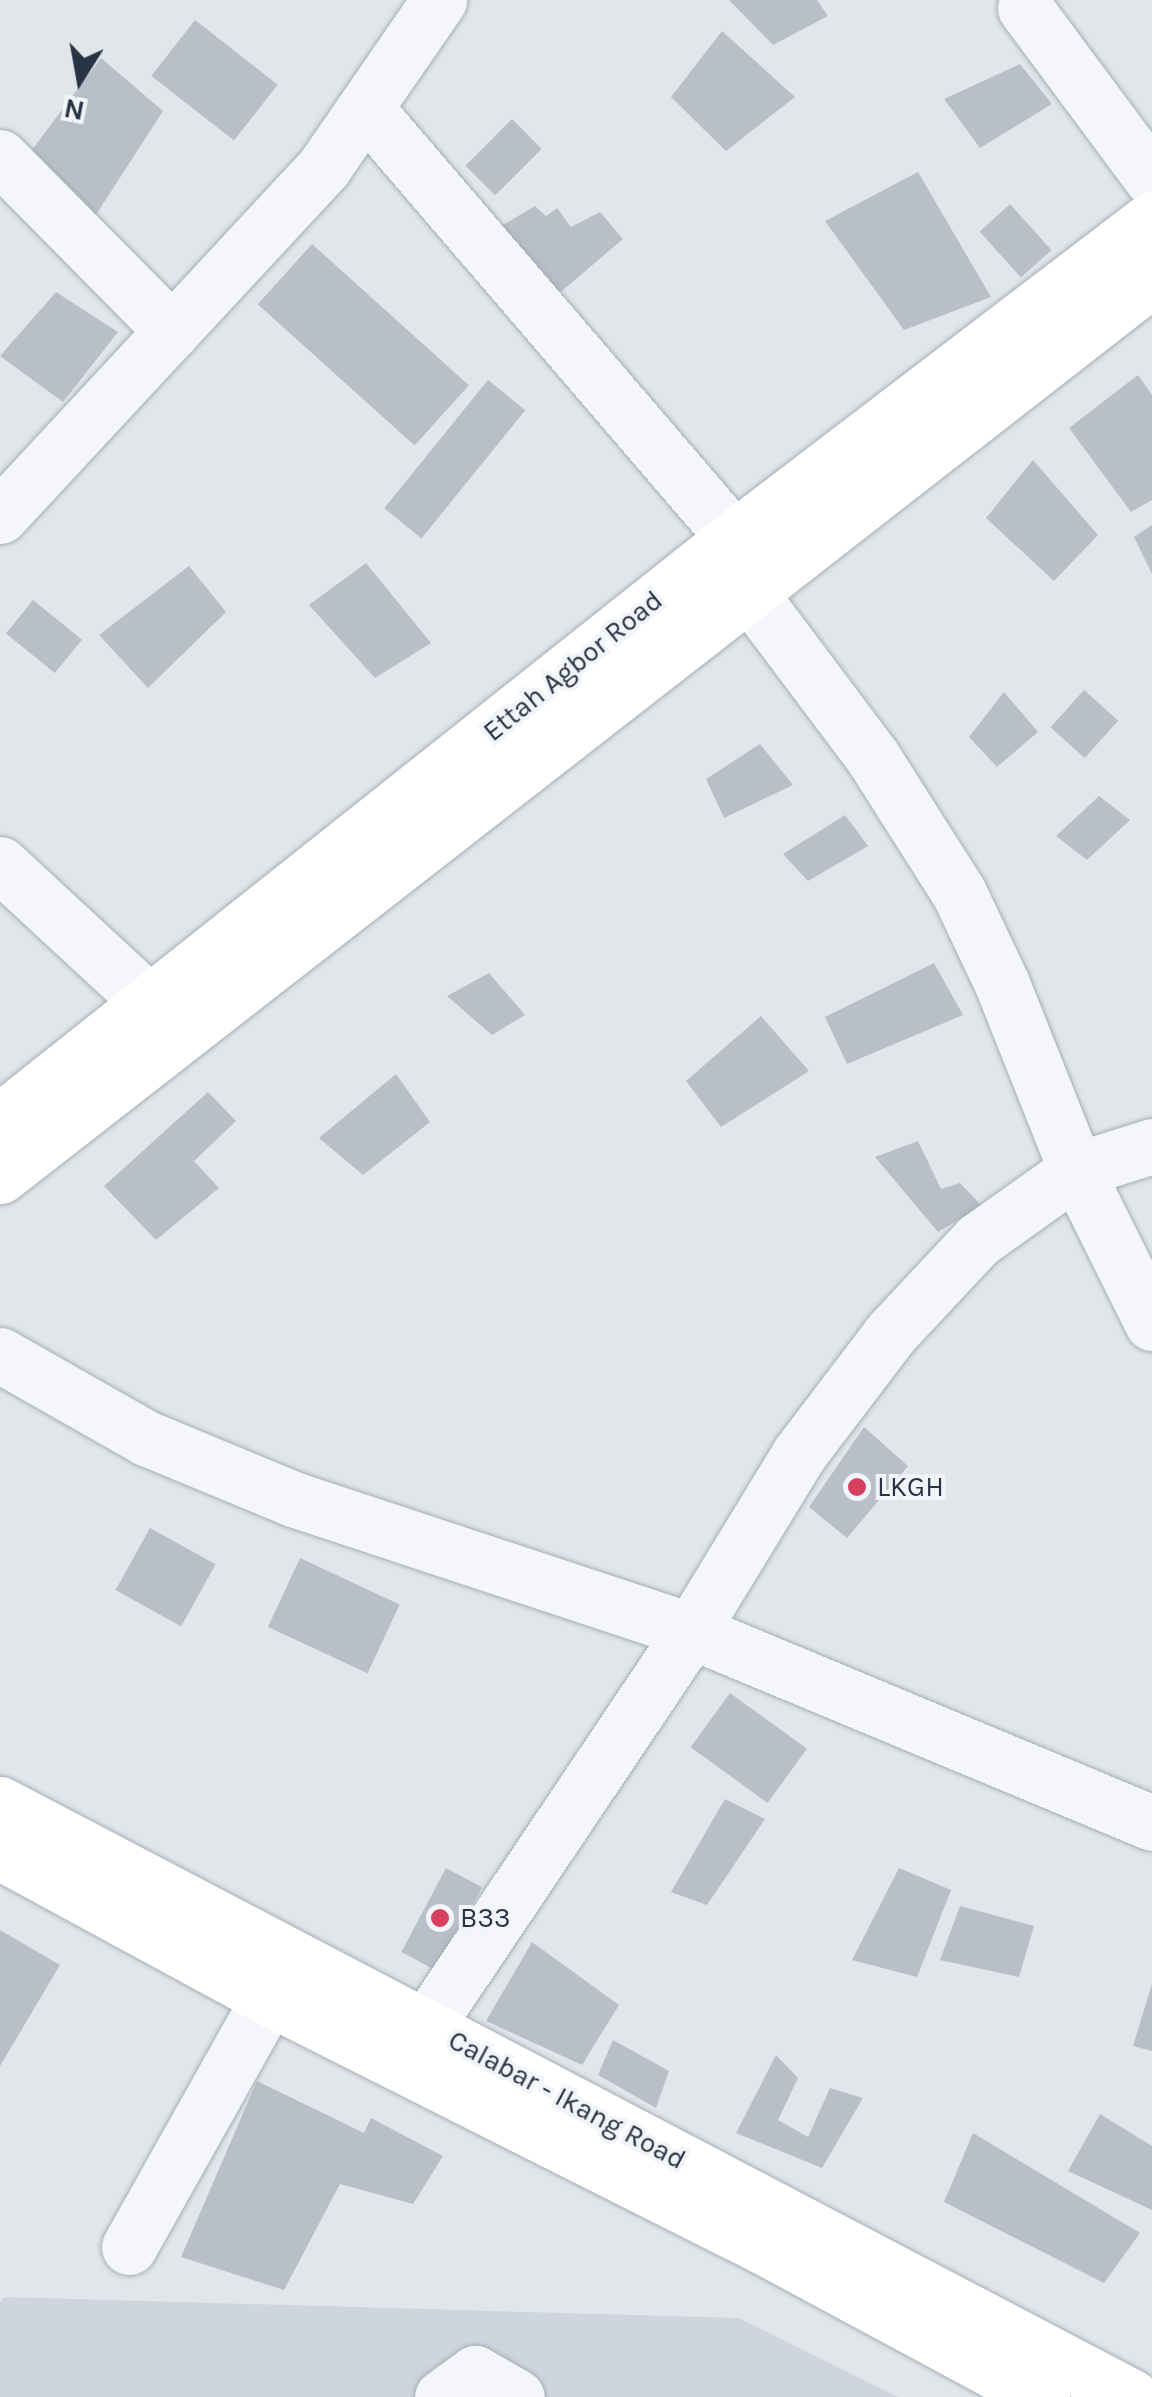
<!DOCTYPE html>
<html>
<head>
<meta charset="utf-8">
<style>
	body { margin:0 }
	#map { position:relative; width:1152px; height:2397px; overflow:hidden; background:#e1e6eb; font-family:Karla,sans-serif }
	div>[style] { position:absolute }
	.built>* { inset:0; background:#cfd5dd }
	.building>* { inset:0; background:#b8bfc9; transform-origin:0 0 }
	.roads { filter:drop-shadow(0 0 2px #a6adb6) drop-shadow(0 0 2px #a6adb6) }
	.minor>* { height:55px; margin:-27.5px; padding:0 27.5px; transform-origin:27.5px; border-radius:27.5px; background:#f4f6f9 }
	.major>* { height:55px; margin:-27.5px; padding:0 27.5px; transform-origin:27.5px; border-radius:27.5px; background:#fff }
	.dots>* { width:28px; height:28px; translate:-50% -50%; box-sizing:border-box; border:5px solid #f1f4f8; border-radius:50% }
	span { translate:-50% -50%; white-space:nowrap; text-align:center; line-height:1.15; -webkit-text-stroke:8px #f1f4f8; paint-order:stroke }
	.street-label { font-size:28px; color:#283444 }
	.poi-label { font-size:28px; color:#283444 }
	.left { translate:0 -50%; text-align:left }
	.north { position:absolute; left:30px; top:30px; width:100px; height:100px; -webkit-text-stroke:8px #f1f4f8; paint-order:stroke; rotate:191deg; font-size:28px; font-weight:700; line-height:40px; text-align:center; color:#283444 }
	.north::after { content:''; display:block; margin:auto; width:35px; height:45px; background:#283444; clip-path:polygon(50% 0,100% 100%,50% 72%,0 100%) }
</style>
</head>
<body>
<div id="map">
	<div class="built">
		<div style="clip-path:polygon(5px 2297px,739px 2318px,898px 2397px,0 2397px,0 2303px)"></div>
	</div>
	<div class="building">
		<div style="clip-path:polygon(729px 0,817px 0,828px 16px,773px 45px)"></div>
		<div style="left:195px;top:20px;width:105px;height:71px;rotate:38deg"></div>
		<div style="clip-path:polygon(722px 31px,795px 97px,726px 151px,671px 97px)"></div>
		<div style="clip-path:polygon(101px 58px,163px 111px,90px 224px,19px 167px)"></div>
		<div style="clip-path:polygon(1020px 64px,1052px 104px,980px 148px,944px 99px)"></div>
		<div style="left:512px;top:119px;width:42px;height:66px;rotate:45deg"></div>
		<div style="clip-path:polygon(918px 172px,991px 297px,904px 330px,825px 221px)"></div>
		<div style="left:1010px;top:204px;width:62px;height:41px;rotate:48deg"></div>
		<div style="clip-path:polygon(535px 206px,546px 216px,557px 208px,571px 227px,600px 212px,623px 239px,556px 296px,501px 226px)"></div>
		<div style="left:312px;top:244px;width:211px;height:81px;rotate:42deg"></div>
		<div style="clip-path:polygon(56px 292px,118px 332px,63px 402px,0 356px)"></div>
		<div style="clip-path:polygon(1138px 375px,1152px 395px,1152px 500px,1131px 512px,1069px 428px)"></div>
		<div style="left:488px;top:380px;width:48px;height:165px;rotate:39deg"></div>
		<div style="clip-path:polygon(1033px 460px,1098px 535px,1054px 581px,986px 518px)"></div>
		<div style="clip-path:polygon(1152px 525px,1152px 574px,1134px 537px)"></div>
		<div style="clip-path:polygon(366px 563px,431px 643px,375px 678px,309px 605px)"></div>
		<div style="clip-path:polygon(189px 566px,226px 612px,148px 688px,99px 635px)"></div>
		<div style="left:33px;top:600px;width:63px;height:43px;rotate:39deg"></div>
		<div style="left:1084px;top:690px;width:46px;height:50px;rotate:42deg"></div>
		<div style="clip-path:polygon(1004px 692px,1038px 732px,997px 767px,969px 737px)"></div>
		<div style="clip-path:polygon(760px 744px,793px 785px,724px 818px,706px 779px)"></div>
		<div style="clip-path:polygon(1099px 796px,1130px 820px,1087px 860px,1056px 836px)"></div>
		<div style="clip-path:polygon(845px 815px,868px 846px,808px 881px,783px 854px)"></div>
		<div style="clip-path:polygon(934px 963px,963px 1015px,847px 1064px,825px 1017px)"></div>
		<div style="clip-path:polygon(489px 973px,525px 1015px,492px 1035px,447px 996px)"></div>
		<div style="clip-path:polygon(761px 1016px,809px 1071px,721px 1127px,686px 1081px)"></div>
		<div style="clip-path:polygon(396px 1074px,430px 1122px,363px 1175px,319px 1138px)"></div>
		<div style="clip-path:polygon(208px 1092px,236px 1121px,194px 1161px,219px 1188px,156px 1240px,104px 1186px)"></div>
		<div style="clip-path:polygon(918px 1141px,941px 1189px,960px 1183px,982px 1206px,938px 1232px,875px 1157px)"></div>
		<div style="clip-path:polygon(864px 1427px,908px 1466px,847px 1538px,809px 1507px)"></div>
		<div style="left:150px;top:1528px;width:75px;height:71px;rotate:29deg"></div>
		<div style="left:300px;top:1558px;width:110px;height:76px;rotate:25deg"></div>
		<div style="left:730px;top:1693px;width:95px;height:67px;rotate:36deg"></div>
		<div style="clip-path:polygon(725px 1799px,765px 1819px,707px 1905px,671px 1892px)"></div>
		<div style="left:446px;top:1868px;width:41px;height:95px;rotate:28deg"></div>
		<div style="clip-path:polygon(899px 1868px,951px 1890px,917px 1977px,852px 1960px)"></div>
		<div style="clip-path:polygon(960px 1906px,1034px 1926px,1019px 1977px,940px 1960px)"></div>
		<div style="clip-path:polygon(0 1930px,60px 1965px,0 2066px)"></div>
		<div style="clip-path:polygon(532px 1942px,619px 2005px,582px 2065px,486px 2021px)"></div>
		<div style="clip-path:polygon(1152px 1984px,1152px 2051px,1133px 2046px)"></div>
		<div style="clip-path:polygon(613px 2040px,669px 2071px,656px 2108px,598px 2075px)"></div>
		<div style="clip-path:polygon(776px 2055px,798px 2078px,778px 2120px,808px 2137px,830px 2088px,863px 2098px,822px 2168px,736px 2133px)"></div>
		<div style="clip-path:polygon(257px 2081px,364px 2133px,371px 2118px,443px 2156px,413px 2204px,340px 2184px,284px 2290px,181px 2257px)"></div>
		<div style="clip-path:polygon(1100px 2114px,1152px 2146px,1152px 2210px,1068px 2171px)"></div>
		<div style="clip-path:polygon(973px 2133px,1140px 2233px,1104px 2283px,944px 2202px)"></div>
	</div>
	<div class="roads">
		<div class="minor">
			<div style="left:1025px;top:8px;width:213px;rotate:53.4deg"></div>
			<div style="left:366px;top:109px;width:565px;rotate:49.38deg"></div>
			<div style="left:0;top:157px;width:245px;rotate:45.3deg"></div>
			<div style="left:0;top:516px;width:476px;rotate:-47.1deg"></div>
			<div style="left:324px;top:167px;width:203px;rotate:-55.4deg"></div>
			<div style="left:748px;top:591px;width:206px;rotate:53.1deg"></div>
			<div style="left:872px;top:756px;width:162px;rotate:57.6deg"></div>
			<div style="left:959px;top:893px;width:101px;rotate:64.7deg"></div>
			<div style="left:1002px;top:984px;width:200px;rotate:68.3deg"></div>
			<div style="left:1076px;top:1170px;width:171px;rotate:63.6deg"></div>
			<div style="left:0;top:864px;width:205px;rotate:42.8deg"></div>
			<div style="left:0;top:1355px;width:168px;rotate:29.6deg"></div>
			<div style="left:146px;top:1438px;width:159px;rotate:22.5deg"></div>
			<div style="left:293px;top:1499px;width:419px;rotate:18.3deg"></div>
			<div style="left:691px;top:1631px;width:499px;rotate:22.6deg"></div>
			<div style="left:426px;top:2026px;width:476px;rotate:-56.1deg"></div>
			<div style="left:691px;top:1631px;width:207px;rotate:-58.6deg"></div>
			<div style="left:799px;top:1454px;width:151px;rotate:-52.8deg"></div>
			<div style="left:890px;top:1334px;width:129px;rotate:-46.9deg"></div>
			<div style="left:978px;top:1240px;width:120px;rotate:-35.5deg"></div>
			<div style="left:1076px;top:1170px;width:80px;rotate:-17.5deg"></div>
			<div style="left:129px;top:2247px;width:286px;rotate:-60.7deg"></div>
			<div style="left:442px;top:2397px;width:41px;rotate:-36deg"></div>
			<div style="left:475px;top:2373px;width:48px;rotate:29.7deg"></div>
		</div>
		<div class="major">
			<div style="left:0;top:1121px;width:937px;rotate:-38.46deg"></div>
			<div style="left:734px;top:538px;width:526px;rotate:-37.35deg"></div>
			<div style="left:0;top:1176px;width:1460px;rotate:-37.91deg"></div>
			<div style="left:0;top:1804px;width:1278px;rotate:27.65deg"></div>
			<div style="left:0;top:1852px;width:306px;rotate:28.5deg"></div>
			<div style="left:269px;top:1998px;width:554px;rotate:26.7deg"></div>
			<div style="left:764px;top:2247px;width:316px;rotate:28.3deg"></div>
		</div>
	</div>
	<div class="dots">
		<div style="left:857px;top:1487px;background:#d73f5e"></div>
		<div style="left:440px;top:1918px;background:#d73f5e"></div>
	</div>
	<div class="street-label">
		<span style="left:573px;top:666px;rotate:-39deg">Ettah Agbor Road</span>
		<span style="left:567px;top:2100px;rotate:28deg">Calabar - Ikang Road</span>
	</div>
	<div class="poi-label">
		<span class="left" style="left:877px;top:1487px">LKGH</span>
		<span class="left" style="left:460px;top:1918px">B33</span>
	</div>
	<div class="north">N</div>
</div>
</body>
</html>
